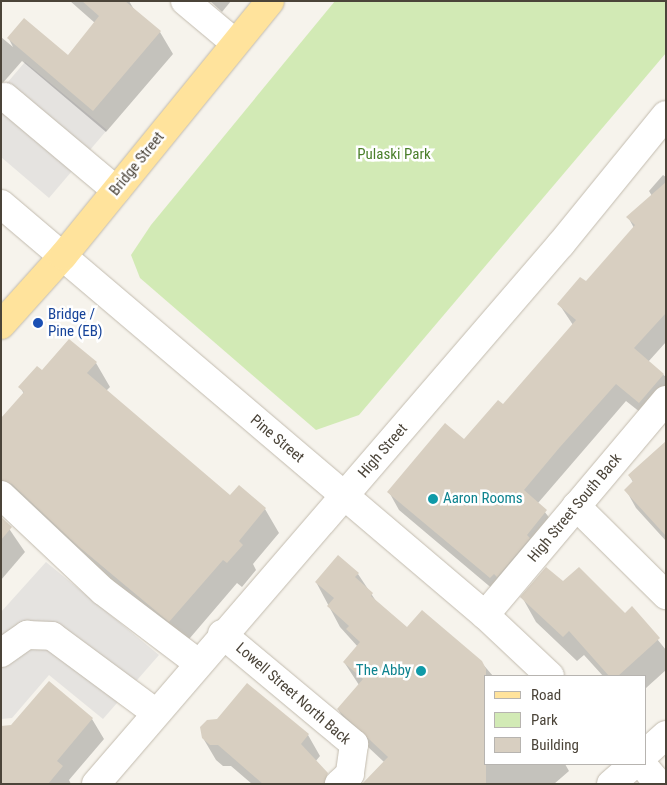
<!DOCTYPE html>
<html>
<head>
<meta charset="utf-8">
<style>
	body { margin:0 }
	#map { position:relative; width:667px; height:785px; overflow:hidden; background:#f6f3ec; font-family:"Roboto Condensed",sans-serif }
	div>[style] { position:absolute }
	.green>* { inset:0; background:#d2eab5 }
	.parking>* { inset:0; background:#e5e3e0 }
	.shadow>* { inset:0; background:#0003 }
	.building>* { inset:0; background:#d8cfc1 }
	.roads { filter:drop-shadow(0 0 1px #c2bbae) drop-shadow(0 0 1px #c2bbae) }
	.minor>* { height:28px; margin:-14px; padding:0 14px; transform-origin:14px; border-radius:14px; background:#fff }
	.major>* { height:28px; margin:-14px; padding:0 14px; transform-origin:14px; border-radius:14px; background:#ffe39c }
	.dots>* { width:14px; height:14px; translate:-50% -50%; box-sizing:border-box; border:2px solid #fff; border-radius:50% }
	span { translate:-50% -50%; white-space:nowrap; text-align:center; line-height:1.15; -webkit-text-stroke:5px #fff; paint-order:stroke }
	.park-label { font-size:15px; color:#4a7f2a }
	.street-label { font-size:15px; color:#4b4439 }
	.transit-label { font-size:15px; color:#164399 }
	.left { translate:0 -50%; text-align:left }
	.culture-label { font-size:15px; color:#0d838f }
	.right { translate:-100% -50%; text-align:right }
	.frame { position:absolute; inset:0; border:2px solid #4b4439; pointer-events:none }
	.legend { position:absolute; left:484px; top:675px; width:162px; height:90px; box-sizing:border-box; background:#fff; border:1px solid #b7b4b0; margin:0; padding:6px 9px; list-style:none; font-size:15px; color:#4b4439 }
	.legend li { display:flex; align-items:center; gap:10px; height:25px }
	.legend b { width:25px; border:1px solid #b7b4b0 }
</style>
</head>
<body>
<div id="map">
	<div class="green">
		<div style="clip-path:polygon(335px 1px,666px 1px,666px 53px,359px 415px,316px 430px,140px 278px,131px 255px,151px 225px)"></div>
	</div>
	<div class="parking">
		<div style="clip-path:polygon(25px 62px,107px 130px,49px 198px,1px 157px,1px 90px)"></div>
		<div style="clip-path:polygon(46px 562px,159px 655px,103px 719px,49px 675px,12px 718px,1px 719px,1px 612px)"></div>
	</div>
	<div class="shadow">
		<div style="clip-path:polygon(70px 1px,129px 1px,135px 11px,160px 32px,173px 54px,106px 132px,22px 61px,1px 85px,1px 37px,13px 47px,9px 39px,68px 57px,95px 23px)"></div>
		<div style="clip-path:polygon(210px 1px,231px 1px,222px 12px)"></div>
		<div style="clip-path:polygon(663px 175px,666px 177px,666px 342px,648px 362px,666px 377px,666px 408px,650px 420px,626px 401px,538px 503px,557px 528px,501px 596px,399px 510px,389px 492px,464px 441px,503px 406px,573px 325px,559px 304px,586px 283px,634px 228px,628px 217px,652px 196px,649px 191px)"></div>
		<div style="clip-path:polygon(96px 363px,110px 387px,106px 391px,230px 497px,239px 487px,265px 509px,279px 533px,253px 564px,256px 570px,242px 587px,237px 583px,184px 645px,3px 508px,1px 516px,1px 420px,24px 394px,20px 387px,43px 372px)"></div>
		<div style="clip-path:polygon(666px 442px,666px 541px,636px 508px,626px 490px,633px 482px,629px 475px)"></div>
		<div style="clip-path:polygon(1px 517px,25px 552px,1px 580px)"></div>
		<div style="clip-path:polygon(358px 574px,378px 604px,407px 629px,481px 662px,493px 676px,486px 676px,486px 764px,565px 764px,569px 771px,554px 784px,363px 784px,384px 762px,350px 730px,338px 709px,359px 685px,344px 662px,358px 647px,340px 627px,316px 582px)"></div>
		<div style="clip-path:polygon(563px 583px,625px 615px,632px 608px,666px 650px,666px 670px,646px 688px,646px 676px,603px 676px,584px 655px,577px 661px,536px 622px,522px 597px)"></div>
		<div style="clip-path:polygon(50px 683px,92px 719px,104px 739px,69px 780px,71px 784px,1px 784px,12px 726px)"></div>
		<div style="clip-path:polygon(308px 735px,320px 756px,315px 762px,332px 784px,252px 784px,231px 766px,223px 766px,216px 760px,203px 738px)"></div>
	</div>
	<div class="building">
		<div style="clip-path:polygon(82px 1px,125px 1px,161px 31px,93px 111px,7px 38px,24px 18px,68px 55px,99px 16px)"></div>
		<div style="clip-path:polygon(666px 182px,666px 313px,634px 348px,664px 374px,639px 403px,616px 384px,560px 447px,524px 490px,547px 510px,527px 535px,530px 538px,497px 577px,494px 574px,490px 578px,387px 492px,445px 423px,464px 439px,498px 400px,503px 404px,576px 320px,557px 304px,580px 277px,586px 281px,635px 225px,626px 217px)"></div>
		<div style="clip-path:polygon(69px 339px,97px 362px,87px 373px,230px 495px,239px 485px,266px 508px,239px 541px,243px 545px,227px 563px,223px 560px,169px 622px,78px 546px,12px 484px,1px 480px,1px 418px,24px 392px,18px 387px,37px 366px,42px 370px)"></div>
		<div style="clip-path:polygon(666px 441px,666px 536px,624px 490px,633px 481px,628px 475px)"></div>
		<div style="clip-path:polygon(1px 517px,12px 527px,1px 540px)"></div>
		<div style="clip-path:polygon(338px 555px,359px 573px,355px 577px,373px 593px,371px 596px,407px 627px,422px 610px,482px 661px,486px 669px,486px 784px,362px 784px,388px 757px,337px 709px,363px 679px,343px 662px,360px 642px,346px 629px,349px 626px,327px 606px,334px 598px,315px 582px)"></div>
		<div style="clip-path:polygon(546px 567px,563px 581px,579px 567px,625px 613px,632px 606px,660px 638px,618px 676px,609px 676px,569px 631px,563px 637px,520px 597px)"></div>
		<div style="clip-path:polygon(49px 681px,93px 718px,57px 761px,63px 766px,48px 784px,1px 784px,1px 726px,11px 725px)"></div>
		<div style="clip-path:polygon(247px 683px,309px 734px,301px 744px,328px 773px,324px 784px,263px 784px,218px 745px,210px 745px,202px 738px,200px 727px,207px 720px,217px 719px)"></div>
	</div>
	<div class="roads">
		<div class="minor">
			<div style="left:185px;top:1px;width:65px;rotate:40deg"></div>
			<div style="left:5px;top:97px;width:145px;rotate:40deg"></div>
			<div style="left:1px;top:204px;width:635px;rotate:40.34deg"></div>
			<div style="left:485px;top:615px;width:89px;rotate:43.2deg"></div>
			<div style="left:1px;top:495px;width:140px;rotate:43.3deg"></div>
			<div style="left:103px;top:591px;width:119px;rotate:37.2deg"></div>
			<div style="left:576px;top:506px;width:127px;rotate:44.7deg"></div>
			<div style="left:485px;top:615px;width:281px;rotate:-49.9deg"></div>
			<div style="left:222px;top:634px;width:172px;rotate:39.8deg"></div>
			<div style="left:354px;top:744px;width:30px;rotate:98deg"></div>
			<div style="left:350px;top:774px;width:15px;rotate:138deg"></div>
			<div style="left:1px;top:653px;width:32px;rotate:-35deg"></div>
			<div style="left:27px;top:635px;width:25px;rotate:2deg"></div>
			<div style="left:52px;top:636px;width:129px;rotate:36.5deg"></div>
			<div style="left:646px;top:753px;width:27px;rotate:-42deg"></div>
			<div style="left:642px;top:764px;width:26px;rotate:50deg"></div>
			<div style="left:96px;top:784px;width:713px;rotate:-49.27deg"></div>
			<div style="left:561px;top:244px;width:166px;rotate:-50.9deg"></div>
			<div style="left:611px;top:784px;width:30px;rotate:-41deg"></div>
		</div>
		<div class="major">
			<div style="left:1px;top:325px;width:93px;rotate:-48.1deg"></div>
			<div style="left:63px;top:256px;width:328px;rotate:-50.9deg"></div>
		</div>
	</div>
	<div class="dots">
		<div style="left:38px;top:323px;background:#1a4fb4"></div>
		<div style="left:433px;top:499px;background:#0f9aa8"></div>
		<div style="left:421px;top:671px;background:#0f9aa8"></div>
	</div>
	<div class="park-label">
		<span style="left:394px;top:155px">Pulaski Park</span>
	</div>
	<div class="street-label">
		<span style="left:137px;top:164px;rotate:-51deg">Bridge Street</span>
		<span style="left:277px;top:439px;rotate:40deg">Pine Street</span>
		<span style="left:383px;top:451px;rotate:-49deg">High Street</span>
		<span style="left:575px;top:508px;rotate:-50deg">High Street South Back</span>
		<span style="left:293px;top:694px;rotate:41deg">Lowell Street North Back</span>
	</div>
	<div class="transit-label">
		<span class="left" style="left:48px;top:323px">Bridge /<br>Pine (EB)</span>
	</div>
	<div class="culture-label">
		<span class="left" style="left:443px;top:499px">Aaron Rooms</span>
		<span class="right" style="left:411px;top:671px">The Abby</span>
	</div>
	<div class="frame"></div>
	<ul class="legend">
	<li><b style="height:6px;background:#ffe39c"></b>Road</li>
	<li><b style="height:14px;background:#d2eab5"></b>Park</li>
	<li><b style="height:14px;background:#d8cfc1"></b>Building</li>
	</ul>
</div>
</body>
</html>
